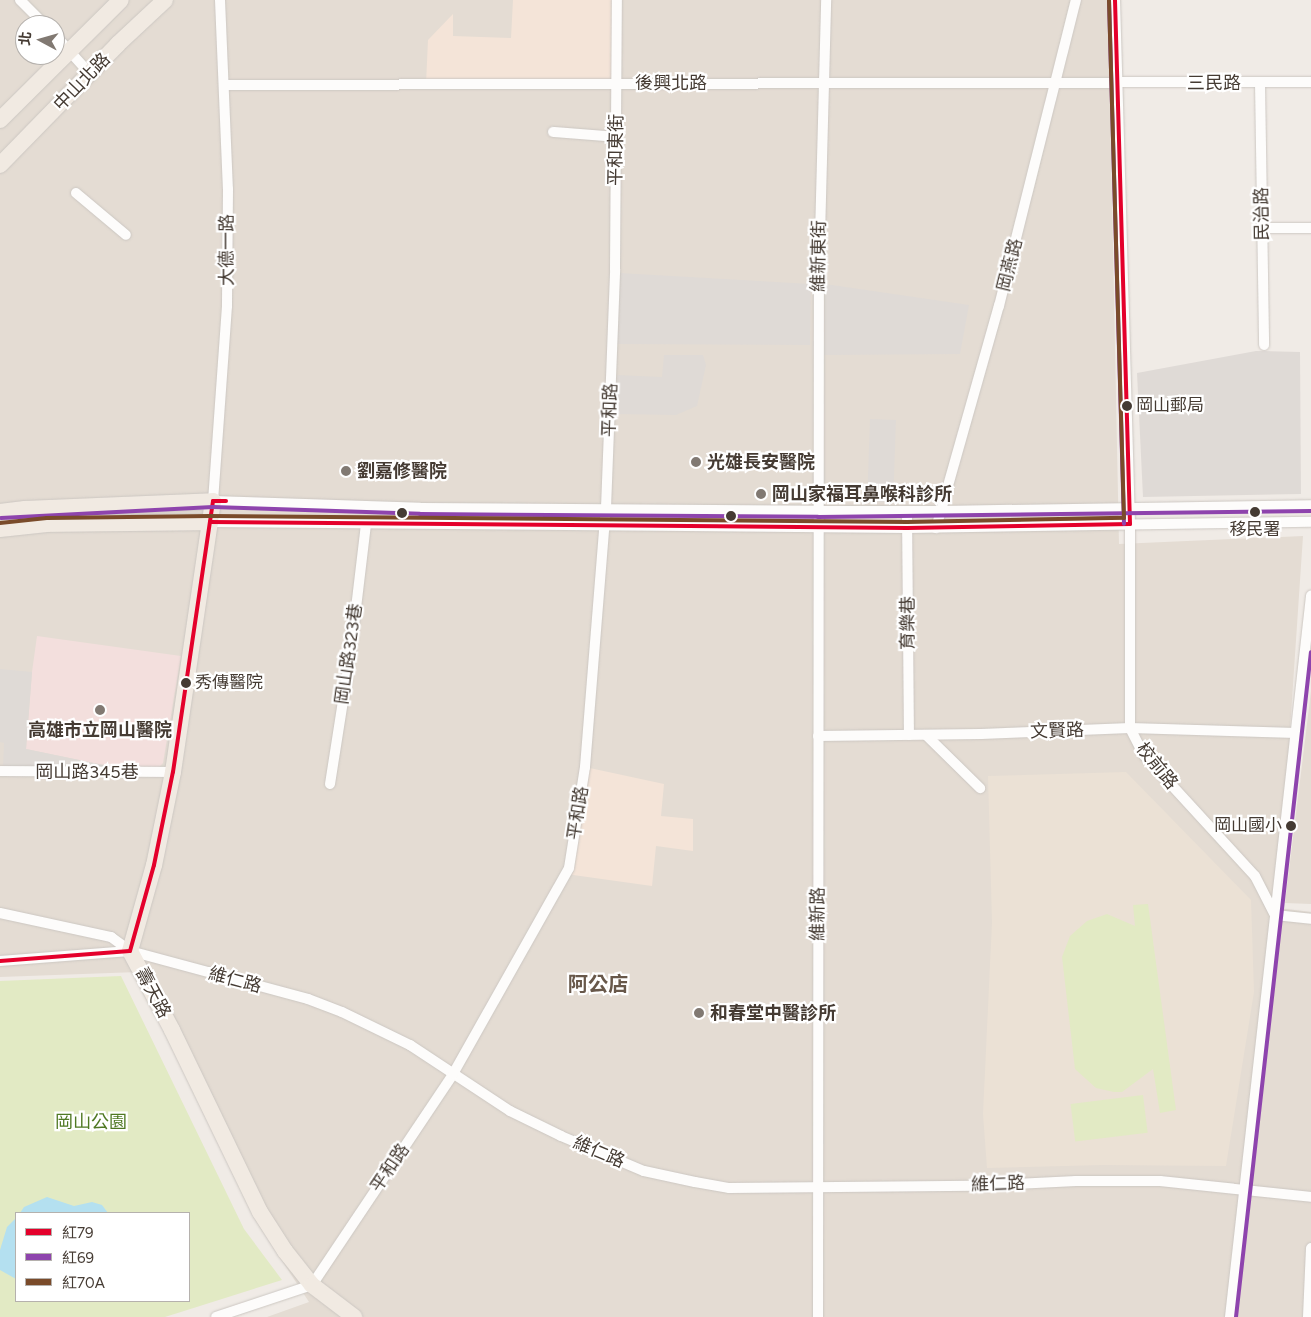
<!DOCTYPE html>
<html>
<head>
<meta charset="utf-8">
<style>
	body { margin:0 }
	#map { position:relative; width:1311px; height:1317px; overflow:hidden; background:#f0ebe6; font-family:Figtree,"Noto Sans TC",sans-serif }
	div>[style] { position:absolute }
	.residential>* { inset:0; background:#e4dcd3 }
	.commercial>* { inset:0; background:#f4e4d8 }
	.education>* { inset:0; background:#ebe1d5 }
	.medical>* { inset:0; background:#f3dfdd }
	.green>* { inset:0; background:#e2eac4; transform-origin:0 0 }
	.parking>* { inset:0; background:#dfdad6; transform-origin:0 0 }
	.water>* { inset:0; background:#b4e0f0 }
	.roads { filter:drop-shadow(0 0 1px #ccc7c2) drop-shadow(0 0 1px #ccc7c2) }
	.minor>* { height:10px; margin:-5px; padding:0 5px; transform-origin:5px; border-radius:5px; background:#fdfcfb }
	.primary>* { height:16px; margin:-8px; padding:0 8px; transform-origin:8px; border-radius:8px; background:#f1eae2 }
	.bus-1>* { height:4px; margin:-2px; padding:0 2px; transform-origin:2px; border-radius:2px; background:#e4002b }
	.bus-2>* { height:4px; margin:-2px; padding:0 2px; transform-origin:2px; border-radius:2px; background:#8e44ad }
	.bus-3>* { height:4px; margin:-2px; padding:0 2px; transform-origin:2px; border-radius:2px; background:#7a4b2a }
	.dots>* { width:14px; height:14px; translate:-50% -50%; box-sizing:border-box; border:2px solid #fff; border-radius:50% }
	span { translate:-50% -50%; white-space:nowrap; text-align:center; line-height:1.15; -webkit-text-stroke:4.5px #fff; paint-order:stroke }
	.bus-label { font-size:17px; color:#453b33 }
	.left { translate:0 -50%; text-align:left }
	.right { translate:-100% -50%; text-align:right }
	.street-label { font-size:18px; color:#453b33 }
	.poi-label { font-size:18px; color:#453b33; font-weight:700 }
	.park-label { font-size:18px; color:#507923 }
	.quarter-label { font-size:20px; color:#68584a; font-weight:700 }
	.legend { position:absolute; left:15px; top:1212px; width:175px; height:90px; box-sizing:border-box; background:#fff; border:1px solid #b5b1ad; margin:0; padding:6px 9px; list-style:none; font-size:15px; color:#453b33 }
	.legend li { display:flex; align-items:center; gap:10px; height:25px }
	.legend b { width:25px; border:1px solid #b5b1ad }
	.north { position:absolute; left:15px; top:15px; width:50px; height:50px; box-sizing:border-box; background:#fff; border:1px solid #b5b1ad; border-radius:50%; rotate:276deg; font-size:14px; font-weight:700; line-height:20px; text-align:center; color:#453b33 }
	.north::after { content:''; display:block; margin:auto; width:18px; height:22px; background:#817972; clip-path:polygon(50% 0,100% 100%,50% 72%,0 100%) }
</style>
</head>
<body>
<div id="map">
	<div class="residential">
		<div style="clip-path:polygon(evenodd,0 0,1108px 0,1119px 544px,1303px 536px,1278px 908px,1311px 912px,1311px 1317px,267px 1317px,309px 1302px,256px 1221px,138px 972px,0 977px,0 0,25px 25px,55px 25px,55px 55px,25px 55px,25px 25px)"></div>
		<div style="clip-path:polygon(1311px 691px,1311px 904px,1285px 903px)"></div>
	</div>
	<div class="commercial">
		<div style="clip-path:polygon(513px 0,619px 0,621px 84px,426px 84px,428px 40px,453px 14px,453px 36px,511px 38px)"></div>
		<div style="clip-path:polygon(585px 767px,664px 784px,661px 816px,693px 819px,693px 851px,656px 846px,652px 886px,566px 874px)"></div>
	</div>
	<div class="education">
		<div style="clip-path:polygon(1126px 772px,1251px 900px,1254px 992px,1226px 1166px,1103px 1165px,987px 1168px,983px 1114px,992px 922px,988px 776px)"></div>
	</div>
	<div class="medical">
		<div style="clip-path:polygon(37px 636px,181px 656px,163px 763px,158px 768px,113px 767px,26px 749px,32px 672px)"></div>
	</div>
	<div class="green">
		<div style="clip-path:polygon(1148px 904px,1176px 1110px,1160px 1113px,1153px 1069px,1122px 1092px,1114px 1092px,1096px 1088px,1075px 1069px,1062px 957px,1070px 936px,1087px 921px,1107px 914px,1135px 926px,1133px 905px)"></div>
		<div style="clip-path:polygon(evenodd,121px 976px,244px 1229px,282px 1280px,165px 1317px,0 1317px,0 981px,121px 976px,16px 1213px,189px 1213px,189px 1301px,16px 1301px,16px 1213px)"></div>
		<div style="left:1143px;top:1095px;width:38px;height:73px;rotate:83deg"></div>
	</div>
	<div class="parking">
		<div style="clip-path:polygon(619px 273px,811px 284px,810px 345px,617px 344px)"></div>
		<div style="clip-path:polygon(825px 284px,969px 305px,960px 354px,824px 355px)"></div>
		<div style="clip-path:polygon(1256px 351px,1300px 352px,1301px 494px,1143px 497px,1137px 373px)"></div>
		<div style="clip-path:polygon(664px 355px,703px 355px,706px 365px,697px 406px,676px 415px,615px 414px,617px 375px,662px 377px)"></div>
		<div style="left:870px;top:419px;width:26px;height:83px;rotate:2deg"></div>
		<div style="clip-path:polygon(0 669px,32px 672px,26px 749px,113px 767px,3px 768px,4px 743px,0 742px)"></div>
	</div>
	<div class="water">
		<div style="clip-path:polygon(47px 1197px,74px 1206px,92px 1202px,102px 1205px,108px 1213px,20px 1213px,24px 1207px)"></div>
		<div style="clip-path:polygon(16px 1218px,16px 1279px,0 1270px,0 1250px,7px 1227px)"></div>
	</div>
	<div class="roads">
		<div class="minor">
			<div style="left:20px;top:0;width:35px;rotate:45deg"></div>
			<div style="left:220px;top:0;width:189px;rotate:87.6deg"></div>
			<div style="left:228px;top:189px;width:117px;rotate:90.5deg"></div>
			<div style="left:227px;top:306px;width:196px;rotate:94.1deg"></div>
			<div style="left:213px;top:501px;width:207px;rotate:1.9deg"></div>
			<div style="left:420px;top:508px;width:398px;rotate:0.4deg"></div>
			<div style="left:818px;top:511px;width:123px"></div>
			<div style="left:941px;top:511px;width:370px;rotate:-0.9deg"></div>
			<div style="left:1115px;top:0;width:524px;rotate:88.36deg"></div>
			<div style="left:1130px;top:524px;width:204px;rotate:90deg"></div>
			<div style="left:1130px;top:728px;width:30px;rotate:63deg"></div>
			<div style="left:1144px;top:755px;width:164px;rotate:47.5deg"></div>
			<div style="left:1255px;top:876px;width:44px;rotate:62.9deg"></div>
			<div style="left:1275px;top:915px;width:36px;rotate:6deg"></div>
			<div style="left:55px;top:35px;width:52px;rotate:48.1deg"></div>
			<div style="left:1260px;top:83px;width:262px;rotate:89.1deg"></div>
			<div style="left:224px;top:85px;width:1087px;rotate:-0.16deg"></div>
			<div style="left:553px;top:132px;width:63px;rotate:4.5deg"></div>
			<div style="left:76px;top:193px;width:65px;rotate:40deg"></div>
			<div style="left:1262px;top:228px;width:49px"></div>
			<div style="left:907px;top:511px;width:224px;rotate:89.5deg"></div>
			<div style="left:210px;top:522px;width:697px;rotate:0.49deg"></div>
			<div style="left:907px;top:528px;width:404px;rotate:-0.9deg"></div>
			<div style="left:936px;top:528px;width:231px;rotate:-74.2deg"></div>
			<div style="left:999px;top:306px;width:316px;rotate:-75.9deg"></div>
			<div style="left:926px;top:735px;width:76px;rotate:44.5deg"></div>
			<div style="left:818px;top:736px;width:163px;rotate:-0.7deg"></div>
			<div style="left:981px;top:734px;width:149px;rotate:-2.3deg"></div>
			<div style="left:1130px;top:728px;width:166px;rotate:1.7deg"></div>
			<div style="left:0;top:771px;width:173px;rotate:0.3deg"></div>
			<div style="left:330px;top:784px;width:136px;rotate:-81.1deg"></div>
			<div style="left:351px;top:650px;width:127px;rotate:-83.2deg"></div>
			<div style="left:0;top:913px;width:114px;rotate:12.2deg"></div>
			<div style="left:111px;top:937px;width:24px;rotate:36deg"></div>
			<div style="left:130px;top:951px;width:184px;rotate:15.1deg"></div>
			<div style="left:308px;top:999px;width:36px;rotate:21deg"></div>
			<div style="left:342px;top:1012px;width:76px;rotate:25.9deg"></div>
			<div style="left:410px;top:1045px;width:120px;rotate:33.4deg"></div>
			<div style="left:510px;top:1111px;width:57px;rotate:26.1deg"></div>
			<div style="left:561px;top:1136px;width:90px;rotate:22.9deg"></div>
			<div style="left:644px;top:1171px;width:52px;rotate:12.2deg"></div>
			<div style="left:695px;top:1182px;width:35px;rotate:10deg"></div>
			<div style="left:729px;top:1188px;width:246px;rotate:-0.5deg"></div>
			<div style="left:975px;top:1186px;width:101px;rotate:-2.8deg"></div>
			<div style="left:1076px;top:1181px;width:84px"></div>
			<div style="left:1160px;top:1181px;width:152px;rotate:6deg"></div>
			<div style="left:0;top:961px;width:130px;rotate:-4.4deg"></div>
			<div style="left:216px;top:1317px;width:101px;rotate:-18.4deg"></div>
			<div style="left:312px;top:1285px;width:254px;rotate:-56.2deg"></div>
			<div style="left:453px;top:1074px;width:236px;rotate:-60.6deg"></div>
			<div style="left:569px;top:868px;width:102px;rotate:-81deg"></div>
			<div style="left:585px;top:767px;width:260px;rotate:-85.4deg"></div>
			<div style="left:606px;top:508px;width:239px;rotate:-87.8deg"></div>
			<div style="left:615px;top:269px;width:269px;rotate:-89.6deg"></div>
			<div style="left:818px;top:1317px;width:1043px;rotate:-89.95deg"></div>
			<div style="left:819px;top:274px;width:274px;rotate:-88.5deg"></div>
			<div style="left:1230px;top:1317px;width:726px;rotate:-83.59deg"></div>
			<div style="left:1308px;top:1317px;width:69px;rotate:-87.5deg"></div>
		</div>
		<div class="primary">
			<div style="left:0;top:120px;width:170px;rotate:-44.8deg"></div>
			<div style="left:0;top:165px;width:169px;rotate:-45.7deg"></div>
			<div style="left:118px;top:44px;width:64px;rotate:-43.1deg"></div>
			<div style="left:0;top:512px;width:25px;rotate:-7deg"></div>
			<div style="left:25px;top:509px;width:188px;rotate:-2.4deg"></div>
			<div style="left:213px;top:501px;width:274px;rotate:98.4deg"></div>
			<div style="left:173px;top:772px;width:95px;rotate:101.5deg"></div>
			<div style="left:154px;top:865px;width:89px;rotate:105.6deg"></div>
			<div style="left:130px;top:951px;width:89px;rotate:62deg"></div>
			<div style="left:172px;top:1030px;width:202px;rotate:64.2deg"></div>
			<div style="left:260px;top:1212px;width:46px;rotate:57.3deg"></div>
			<div style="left:285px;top:1251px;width:43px;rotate:51.5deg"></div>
			<div style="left:312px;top:1285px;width:53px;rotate:37.3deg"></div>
			<div style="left:0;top:529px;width:47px;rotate:-6.1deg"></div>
			<div style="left:47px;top:524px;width:163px;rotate:-0.7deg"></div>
		</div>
	</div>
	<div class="bus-1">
		<div style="left:210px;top:522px;width:697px;rotate:0.49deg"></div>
		<div style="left:907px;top:528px;width:223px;rotate:-1deg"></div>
		<div style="left:1130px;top:524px;width:524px;rotate:-91.64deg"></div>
		<div style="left:130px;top:951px;width:89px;rotate:-74.4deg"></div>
		<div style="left:154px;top:865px;width:95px;rotate:-78.5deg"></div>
		<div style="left:173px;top:772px;width:274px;rotate:-81.6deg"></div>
		<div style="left:213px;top:501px;width:13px"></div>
		<div style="left:0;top:961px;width:130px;rotate:-4.4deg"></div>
	</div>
	<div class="bus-2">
		<div style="left:1109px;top:0;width:524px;rotate:88.36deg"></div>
		<div style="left:1px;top:518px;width:212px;rotate:-3deg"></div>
		<div style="left:213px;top:507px;width:207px;rotate:1.9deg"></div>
		<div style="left:420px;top:514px;width:398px;rotate:0.4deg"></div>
		<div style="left:818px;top:517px;width:493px;rotate:-0.7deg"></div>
		<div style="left:1236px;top:1317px;width:669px;rotate:-83.57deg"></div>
	</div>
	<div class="bus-3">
		<div style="left:0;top:523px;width:47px;rotate:-6.1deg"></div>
		<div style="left:47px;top:518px;width:163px;rotate:-0.7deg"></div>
		<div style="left:210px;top:516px;width:697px;rotate:0.49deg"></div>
		<div style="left:907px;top:522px;width:217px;rotate:-1.1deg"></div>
		<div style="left:1124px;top:518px;width:518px;rotate:-91.66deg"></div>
	</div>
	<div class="dots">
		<div style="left:1127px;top:406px;background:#453b33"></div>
		<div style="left:696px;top:462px;background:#817972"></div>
		<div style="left:346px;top:471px;background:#817972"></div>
		<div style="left:761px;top:494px;background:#817972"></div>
		<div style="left:1255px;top:512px;background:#453b33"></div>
		<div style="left:402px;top:513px;background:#453b33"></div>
		<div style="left:731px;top:516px;background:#453b33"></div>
		<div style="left:186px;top:683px;background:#453b33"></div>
		<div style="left:100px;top:710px;background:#817972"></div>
		<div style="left:1291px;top:826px;background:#453b33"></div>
		<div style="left:699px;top:1013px;background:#817972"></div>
	</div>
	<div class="bus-label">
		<span class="left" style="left:1136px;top:406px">岡山郵局</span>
		<span style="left:1255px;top:530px">移民署</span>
		<span class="left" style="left:195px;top:683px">秀傳醫院</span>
		<span class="right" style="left:1282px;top:826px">岡山國小</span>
	</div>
	<div class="street-label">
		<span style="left:82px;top:82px;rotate:-46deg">中山北路</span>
		<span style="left:671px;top:83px">後興北路</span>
		<span style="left:1214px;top:83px">三民路</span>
		<span style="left:616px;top:150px;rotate:-89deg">平和東街</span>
		<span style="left:1262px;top:214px;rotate:-91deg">民治路</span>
		<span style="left:227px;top:250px;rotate:-90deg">大德一路</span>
		<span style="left:819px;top:256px;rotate:-89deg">維新東街</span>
		<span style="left:1010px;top:265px;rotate:-76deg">岡燕路</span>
		<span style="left:610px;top:410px;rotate:-88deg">平和路</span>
		<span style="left:908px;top:623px;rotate:-90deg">育樂巷</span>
		<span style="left:349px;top:654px;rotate:-82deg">岡山路323巷</span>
		<span style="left:1057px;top:731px;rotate:-2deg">文賢路</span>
		<span style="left:1157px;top:766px;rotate:51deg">校前路</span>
		<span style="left:87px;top:772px">岡山路345巷</span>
		<span style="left:578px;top:813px;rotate:-81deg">平和路</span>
		<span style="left:818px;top:914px;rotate:-90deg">維新路</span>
		<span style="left:235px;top:980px;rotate:15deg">維仁路</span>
		<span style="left:153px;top:993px;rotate:62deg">壽天路</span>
		<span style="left:599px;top:1152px;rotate:23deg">維仁路</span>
		<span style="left:390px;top:1168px;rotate:-56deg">平和路</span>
		<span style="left:998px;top:1184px;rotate:-2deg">維仁路</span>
	</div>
	<div class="poi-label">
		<span class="left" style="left:707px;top:462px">光雄長安醫院</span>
		<span class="left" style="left:357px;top:471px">劉嘉修醫院</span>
		<span class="left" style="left:772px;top:494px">岡山家福耳鼻喉科診所</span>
		<span style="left:100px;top:730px">高雄市立岡山醫院</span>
		<span class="left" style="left:710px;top:1013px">和春堂中醫診所</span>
	</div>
	<div class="park-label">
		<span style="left:91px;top:1122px">岡山公園</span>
	</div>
	<div class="quarter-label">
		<span style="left:598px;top:984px">阿公店</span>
	</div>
	<ul class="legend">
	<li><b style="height:6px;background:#e4002b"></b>紅79</li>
	<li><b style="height:6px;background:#8e44ad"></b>紅69</li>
	<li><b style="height:6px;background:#7a4b2a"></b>紅70A</li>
	</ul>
	<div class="north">北</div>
</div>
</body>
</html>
